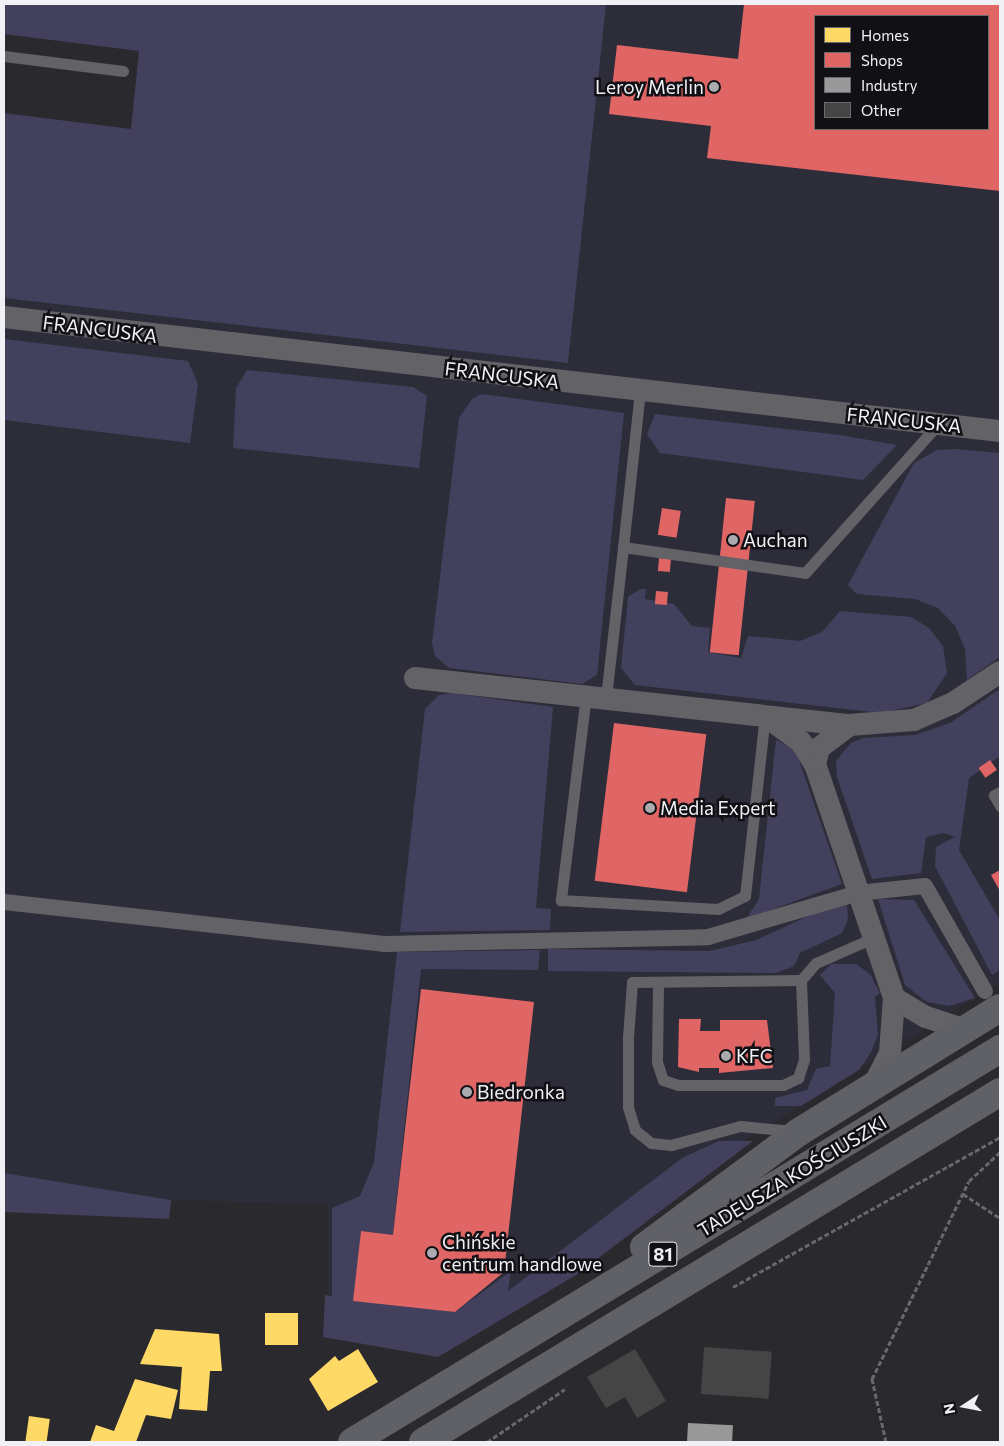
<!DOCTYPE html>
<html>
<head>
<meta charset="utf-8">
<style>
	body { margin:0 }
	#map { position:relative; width:1004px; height:1446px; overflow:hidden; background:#2a2a2e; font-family:Commissioner,sans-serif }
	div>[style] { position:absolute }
	.built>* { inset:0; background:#2d2d3a }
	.green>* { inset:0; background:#42405c }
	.homes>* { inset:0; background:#ffd966; transform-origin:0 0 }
	.shops>* { inset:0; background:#e06666; transform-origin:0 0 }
	.industry>* { inset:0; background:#999; transform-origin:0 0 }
	.building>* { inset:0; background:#464545; transform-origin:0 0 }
	.path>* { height:3px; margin-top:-1.5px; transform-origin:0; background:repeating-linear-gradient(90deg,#68686a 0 5px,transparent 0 7.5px) }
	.service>* { height:11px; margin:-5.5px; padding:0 5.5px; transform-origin:5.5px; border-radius:5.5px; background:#636367 }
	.pedestrian>* { height:16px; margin:-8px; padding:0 8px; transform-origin:8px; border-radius:8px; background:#636367 }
	.minor>* { height:22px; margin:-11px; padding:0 11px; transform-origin:11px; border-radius:11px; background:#636367 }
	.primary>* { height:28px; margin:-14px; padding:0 14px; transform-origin:14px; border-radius:14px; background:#606067 }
	.dots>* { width:14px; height:14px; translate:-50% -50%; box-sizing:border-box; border:2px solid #111115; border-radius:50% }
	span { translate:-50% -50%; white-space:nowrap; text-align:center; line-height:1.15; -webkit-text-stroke:5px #111115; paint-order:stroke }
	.shield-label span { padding:1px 4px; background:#111115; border:1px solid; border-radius:4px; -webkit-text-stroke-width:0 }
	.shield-label { font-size:18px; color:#f0f0f5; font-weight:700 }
	.poi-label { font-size:19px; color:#f0f0f5 }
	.right { translate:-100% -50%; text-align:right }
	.left { translate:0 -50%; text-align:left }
	.street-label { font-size:19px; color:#f0f0f5 }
	.frame { position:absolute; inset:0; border:5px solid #f0f0f5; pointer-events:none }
	.legend { position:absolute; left:814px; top:15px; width:175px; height:115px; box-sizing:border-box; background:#111115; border:1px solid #6a6a6f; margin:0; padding:6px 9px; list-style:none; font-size:15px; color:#f0f0f5 }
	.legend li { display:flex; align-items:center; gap:10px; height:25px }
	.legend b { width:25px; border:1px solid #6a6a6f }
	.north { position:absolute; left:939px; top:1381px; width:50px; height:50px; -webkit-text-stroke:4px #111115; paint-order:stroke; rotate:259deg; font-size:14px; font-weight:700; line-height:20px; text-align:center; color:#f0f0f5 }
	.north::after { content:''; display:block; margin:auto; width:18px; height:22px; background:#f0f0f5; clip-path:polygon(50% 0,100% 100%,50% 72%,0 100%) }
</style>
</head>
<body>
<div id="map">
	<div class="built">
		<div style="clip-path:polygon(evenodd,605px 4px,1000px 4px,1000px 982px,740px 1143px,451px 1346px,328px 1333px,327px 1204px,171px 1200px,4px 1173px,4px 298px,568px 363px,605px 4px,815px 16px,988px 16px,988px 129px,815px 129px,815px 16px)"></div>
	</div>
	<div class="green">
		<div style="clip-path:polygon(4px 4px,606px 4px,568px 363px,4px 298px,4px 113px,131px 129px,139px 51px,4px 34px)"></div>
		<div style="clip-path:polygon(4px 339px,188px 361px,198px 384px,190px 443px,4px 420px)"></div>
		<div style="clip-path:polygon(247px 370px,413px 387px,427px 396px,419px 468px,233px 448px,236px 388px)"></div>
		<div style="clip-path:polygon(482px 394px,624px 413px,597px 675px,582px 684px,449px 668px,435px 656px,432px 643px,459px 418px,472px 399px)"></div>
		<div style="clip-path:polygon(655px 414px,840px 435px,897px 445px,863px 480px,660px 453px,647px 434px)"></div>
		<div style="clip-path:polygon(955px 449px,1000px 453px,1000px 657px,967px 680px,965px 649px,955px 626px,938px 608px,915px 599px,857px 594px,848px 585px,914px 463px,937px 450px)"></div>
		<div style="clip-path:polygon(640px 589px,646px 589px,645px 599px,674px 604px,692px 626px,710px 628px,708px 652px,741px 658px,748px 636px,800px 641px,822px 632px,840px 611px,911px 617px,929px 628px,943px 646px,947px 673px,927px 703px,881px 713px,635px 685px,621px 668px,628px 597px)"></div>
		<div style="clip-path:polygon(1000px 689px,1000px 756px,969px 778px,959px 850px,1000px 920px,1000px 970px,992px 975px,935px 866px,936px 847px,955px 837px,943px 833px,926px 837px,921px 873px,872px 879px,837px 777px,836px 761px,851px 743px,863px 738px,915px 735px,950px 723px)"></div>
		<div style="clip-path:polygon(452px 693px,553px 707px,536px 908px,551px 909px,550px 930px,400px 932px,425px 709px,439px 695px)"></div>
		<div style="clip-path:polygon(776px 740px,795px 749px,842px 884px,746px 919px,759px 899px)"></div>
		<div style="clip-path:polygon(878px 899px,914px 900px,975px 998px,949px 1006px,927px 1002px,905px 985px)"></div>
		<div style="clip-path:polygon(847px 905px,848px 920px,842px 933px,800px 953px,794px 966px,776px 973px,548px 971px,548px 949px,710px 951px,756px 940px,819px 911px)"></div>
		<div style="clip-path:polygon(540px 950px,538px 970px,421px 969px,393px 1235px,361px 1231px,355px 1299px,455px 1312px,511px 1271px,508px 1291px,682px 1158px,719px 1141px,753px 1141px,576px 1275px,438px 1357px,323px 1337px,325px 1295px,332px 1296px,332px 1208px,360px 1196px,374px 1162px,397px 952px)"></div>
		<div style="clip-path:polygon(831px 964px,856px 964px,870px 974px,880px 993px,875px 997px,878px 1035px,871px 1052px,859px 1070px,801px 1106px,775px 1106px,775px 1098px,807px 1090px,816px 1069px,830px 1066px,835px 993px,820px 975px)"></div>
		<div style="clip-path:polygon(4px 1173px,171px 1200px,169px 1219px,4px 1212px)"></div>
	</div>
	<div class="homes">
		<div style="left:265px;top:1313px;width:33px;height:32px"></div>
		<div style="clip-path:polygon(155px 1329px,219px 1334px,222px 1371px,210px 1371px,207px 1411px,179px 1409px,182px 1367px,140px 1364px)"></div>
		<div style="clip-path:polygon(358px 1349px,378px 1382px,328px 1411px,309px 1379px,335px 1356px,339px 1361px)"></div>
		<div style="clip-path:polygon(135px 1379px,178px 1390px,171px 1419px,146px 1415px,136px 1442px,90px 1442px,96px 1425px,114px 1431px)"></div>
		<div style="left:29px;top:1416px;width:21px;height:26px;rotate:8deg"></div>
	</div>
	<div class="shops">
		<div style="clip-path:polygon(evenodd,744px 4px,1000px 4px,1000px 191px,707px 158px,711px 126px,609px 114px,617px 45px,738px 59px,744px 4px,815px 16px,988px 16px,988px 129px,815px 129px,815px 16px)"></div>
		<div style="left:726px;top:498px;width:29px;height:155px;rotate:6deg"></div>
		<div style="left:662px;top:508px;width:19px;height:27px;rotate:9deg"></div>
		<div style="left:659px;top:558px;width:12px;height:13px;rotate:5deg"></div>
		<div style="left:656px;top:591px;width:12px;height:13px;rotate:5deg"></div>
		<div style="left:614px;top:723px;width:93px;height:159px;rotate:7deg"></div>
		<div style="left:990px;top:760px;width:12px;height:14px;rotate:55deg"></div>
		<div style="clip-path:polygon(1000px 870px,1000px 891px,991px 875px)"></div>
		<div style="clip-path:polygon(421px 989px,534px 1002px,504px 1272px,455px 1312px,353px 1301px,361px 1231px,393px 1235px)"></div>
		<div style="clip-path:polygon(679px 1019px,701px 1019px,700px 1031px,720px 1031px,720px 1020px,767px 1020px,773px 1068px,719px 1073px,719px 1068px,699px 1068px,699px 1072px,678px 1067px)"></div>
	</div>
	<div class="industry">
		<div style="left:688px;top:1423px;width:45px;height:19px;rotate:3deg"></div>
	</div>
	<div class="building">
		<div style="left:704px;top:1347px;width:68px;height:47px;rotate:4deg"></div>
		<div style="clip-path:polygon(635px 1349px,666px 1401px,637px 1418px,625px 1397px,606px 1408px,587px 1377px)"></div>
	</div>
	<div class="path">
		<div style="left:963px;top:1194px;width:44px;rotate:33deg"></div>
		<div style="left:733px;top:1287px;width:306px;rotate:-29.3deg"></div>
		<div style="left:487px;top:1442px;width:94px;rotate:-34.2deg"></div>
		<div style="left:886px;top:1442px;width:65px;rotate:-102.5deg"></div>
		<div style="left:872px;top:1379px;width:220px;rotate:-63.9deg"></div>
		<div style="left:969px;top:1181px;width:42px;rotate:-43.1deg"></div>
	</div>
	<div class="service">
		<div style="left:4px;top:56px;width:120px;rotate:7.2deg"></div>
		<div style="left:640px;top:391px;width:157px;rotate:96.2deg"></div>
		<div style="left:623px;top:547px;width:184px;rotate:8.1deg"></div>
		<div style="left:805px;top:573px;width:200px;rotate:-48.2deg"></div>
		<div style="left:586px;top:695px;width:207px;rotate:97deg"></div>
		<div style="left:561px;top:900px;width:157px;rotate:3.3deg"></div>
		<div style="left:718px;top:909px;width:30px;rotate:-26deg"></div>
		<div style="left:745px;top:896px;width:181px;rotate:-83.7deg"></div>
		<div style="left:606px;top:697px;width:151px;rotate:-83.5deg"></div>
		<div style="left:1000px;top:792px;width:7px;rotate:153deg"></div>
		<div style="left:994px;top:795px;width:13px;rotate:61deg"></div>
		<div style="left:658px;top:982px;width:80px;rotate:90.7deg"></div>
		<div style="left:657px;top:1062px;width:19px;rotate:72deg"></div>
		<div style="left:663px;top:1080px;width:16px;rotate:18deg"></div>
		<div style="left:678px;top:1085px;width:105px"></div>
		<div style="left:783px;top:1085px;width:17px;rotate:-25deg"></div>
		<div style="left:798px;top:1078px;width:20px;rotate:-72deg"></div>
		<div style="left:804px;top:1059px;width:79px;rotate:-92.2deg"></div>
		<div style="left:801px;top:980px;width:23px;rotate:-49deg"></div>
		<div style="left:816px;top:963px;width:62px;rotate:-23.7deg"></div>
		<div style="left:793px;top:1131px;width:53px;rotate:-174.6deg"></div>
		<div style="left:740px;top:1126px;width:72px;rotate:164.6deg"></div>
		<div style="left:671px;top:1145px;width:20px;rotate:-174deg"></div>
		<div style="left:651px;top:1143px;width:21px;rotate:-141deg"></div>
		<div style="left:635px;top:1130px;width:24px;rotate:-107deg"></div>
		<div style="left:628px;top:1107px;width:70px;rotate:-90deg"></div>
		<div style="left:628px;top:1037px;width:55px;rotate:-85.8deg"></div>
		<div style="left:632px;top:982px;width:169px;rotate:-0.7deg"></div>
	</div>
	<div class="pedestrian">
		<div style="left:4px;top:902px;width:382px;rotate:6.3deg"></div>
		<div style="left:384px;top:944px;width:324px;rotate:-1.2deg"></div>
		<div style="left:708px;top:937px;width:156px;rotate:-16.3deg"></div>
		<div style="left:858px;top:893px;width:67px;rotate:-6deg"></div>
		<div style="left:925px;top:886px;width:121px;rotate:60.3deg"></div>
	</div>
	<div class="minor">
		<div style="left:4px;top:317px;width:1003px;rotate:6.53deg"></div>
		<div style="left:415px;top:678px;width:437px;rotate:6.2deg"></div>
		<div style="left:849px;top:725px;width:65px;rotate:-4.4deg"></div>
		<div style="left:914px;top:720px;width:43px;rotate:-23.6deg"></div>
		<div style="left:953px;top:703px;width:56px;rotate:-33.4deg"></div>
		<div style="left:768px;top:718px;width:41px;rotate:36deg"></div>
		<div style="left:801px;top:742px;width:26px;rotate:58deg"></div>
		<div style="left:815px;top:764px;width:247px;rotate:71.3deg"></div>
		<div style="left:894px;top:998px;width:55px;rotate:94.2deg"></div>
		<div style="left:890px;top:1053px;width:39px;rotate:117deg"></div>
		<div style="left:815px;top:764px;width:16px;rotate:-76deg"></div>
		<div style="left:819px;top:748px;width:38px;rotate:-37deg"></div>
		<div style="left:894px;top:998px;width:37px;rotate:31deg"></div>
		<div style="left:926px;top:1017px;width:42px;rotate:18deg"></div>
	</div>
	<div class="primary">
		<div style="left:644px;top:1247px;width:193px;rotate:-36.6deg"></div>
		<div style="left:799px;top:1132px;width:236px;rotate:-31.7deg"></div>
		<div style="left:352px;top:1442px;width:758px;rotate:-31.24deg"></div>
		<div style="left:423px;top:1442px;width:675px;rotate:-31.24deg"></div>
	</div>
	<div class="dots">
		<div style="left:714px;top:87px;background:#ababaf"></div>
		<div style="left:733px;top:540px;background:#ababaf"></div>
		<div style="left:650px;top:808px;background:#ababaf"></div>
		<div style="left:726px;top:1056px;background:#ababaf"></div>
		<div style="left:467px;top:1092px;background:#ababaf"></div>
		<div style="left:432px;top:1253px;background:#ababaf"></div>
	</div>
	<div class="shield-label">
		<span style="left:663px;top:1254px">81</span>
	</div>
	<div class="poi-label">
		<span class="right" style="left:704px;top:87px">Leroy Merlin</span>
		<span class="left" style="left:743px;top:540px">Auchan</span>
		<span class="left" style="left:660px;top:808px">Media Expert</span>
		<span class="left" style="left:736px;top:1056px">KFC</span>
		<span class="left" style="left:477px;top:1092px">Biedronka</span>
		<span class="left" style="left:442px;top:1253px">Chińskie<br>centrum handlowe</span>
	</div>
	<div class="street-label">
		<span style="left:100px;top:329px;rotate:7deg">FRANCUSKA</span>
		<span style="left:502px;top:375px;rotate:7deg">FRANCUSKA</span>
		<span style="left:904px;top:420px;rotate:6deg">FRANCUSKA</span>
		<span style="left:792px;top:1176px;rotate:-31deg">TADEUSZA KOŚCIUSZKI</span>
	</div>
	<div class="frame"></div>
	<ul class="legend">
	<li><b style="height:14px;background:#ffd966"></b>Homes</li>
	<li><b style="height:14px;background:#e06666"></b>Shops</li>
	<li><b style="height:14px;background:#999"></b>Industry</li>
	<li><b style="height:14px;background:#464545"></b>Other</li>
	</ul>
	<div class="north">N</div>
</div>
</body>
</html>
